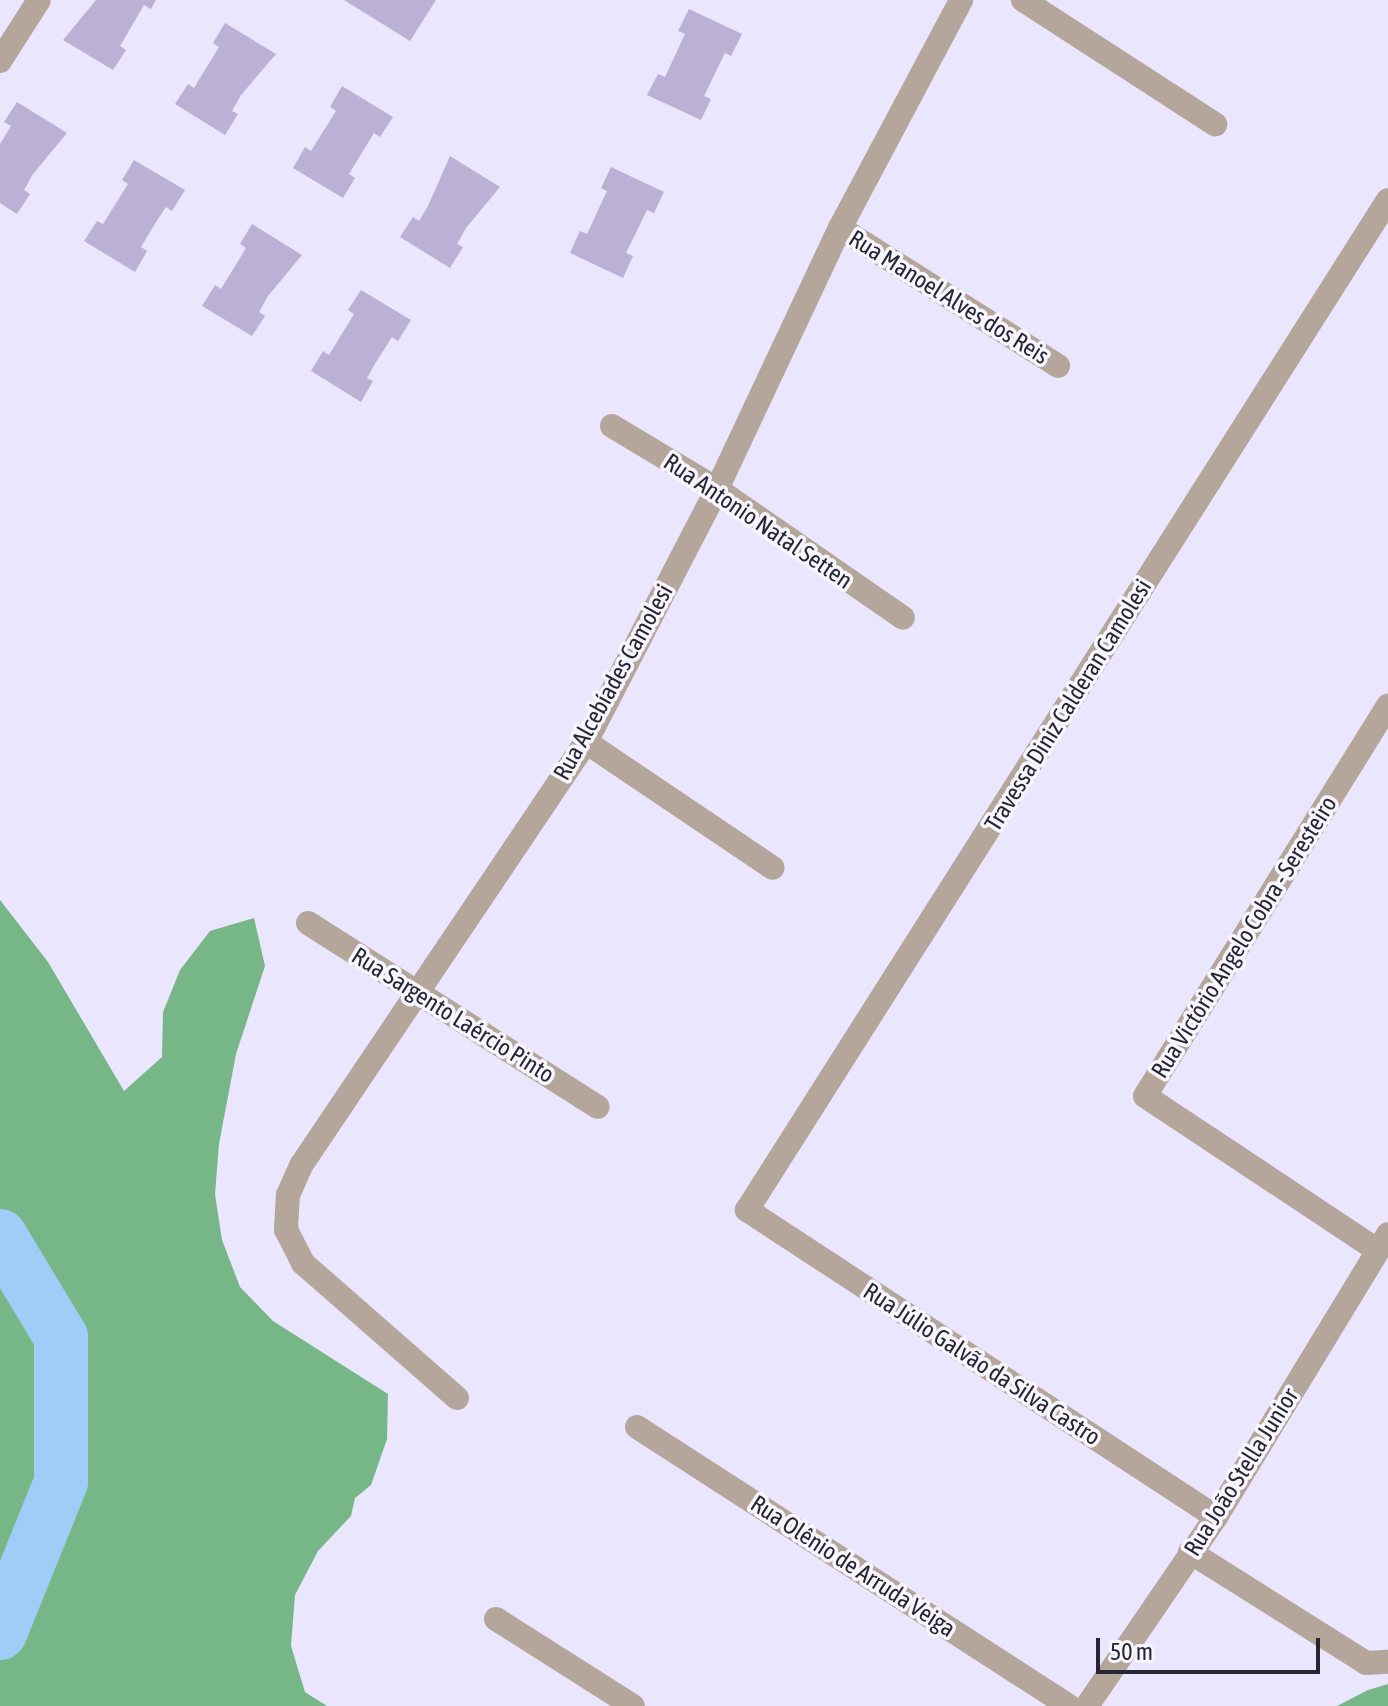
<!DOCTYPE html>
<html>
<head>
<meta charset="utf-8">
<style>
	body { margin:0 }
	#map { position:relative; width:1388px; height:1706px; overflow:hidden; background:#eae6fd; font-family:"Asap Condensed",sans-serif }
	div>[style] { position:absolute }
	.forest>* { inset:0; background:#77b787 }
	.river>* { height:54px; margin:-27px; padding:0 27px; transform-origin:27px; border-radius:27px; background:#a0cdf8 }
	.building>* { inset:0; background:#bbb1d4 }
	.minor>* { height:24px; margin:-12px; padding:0 12px; transform-origin:12px; border-radius:12px; background:#b5a69c }
	span { translate:-50% -50%; white-space:nowrap; text-align:center; line-height:1.15; -webkit-text-stroke:7px #f7f6fd; paint-order:stroke }
	.street-label { font-size:24px; color:#282533 }
	.scale { position:absolute; left:1096px; top:1638px; width:224px; height:36px; box-sizing:border-box; border:4px solid #282533; border-top:0; padding-left:10px; font-size:24px; line-height:28px; white-space:nowrap; color:#282533; -webkit-text-stroke:6px #f7f6fd; paint-order:stroke }
</style>
</head>
<body>
<div id="map">
	<div class="forest">
		<div style="clip-path:polygon(0 900px,48px 962px,124px 1091px,162px 1057px,163px 1012px,180px 970px,210px 931px,254px 918px,265px 966px,236px 1054px,219px 1144px,215px 1194px,222px 1240px,240px 1287px,273px 1321px,388px 1394px,387px 1439px,371px 1485px,355px 1498px,351px 1516px,318px 1551px,295px 1595px,291px 1646px,305px 1692px,327px 1706px,0 1706px)"></div>
		<div style="clip-path:polygon(1388px 1684px,1388px 1706px,1337px 1706px,1368px 1690px)"></div>
	</div>
	<div class="river">
		<div style="left:0;top:1236px;width:118px;rotate:58.9deg"></div>
		<div style="left:61px;top:1337px;width:145px;rotate:90deg"></div>
		<div style="left:61px;top:1482px;width:163px;rotate:112deg"></div>
	</div>
	<div class="building">
		<div style="clip-path:polygon(96px 0,156px 0,151px 9px,144px 5px,120px 46px,126px 50px,113px 70px,63px 40px)"></div>
		<div style="clip-path:polygon(344px 0,436px 0,410px 41px)"></div>
		<div style="clip-path:polygon(689px 9px,742px 34px,731px 56px,725px 53px,704px 96px,711px 99px,701px 120px,647px 95px,658px 74px,665px 77px,679px 47px,685px 34px,678px 31px)"></div>
		<div style="clip-path:polygon(225px 23px,276px 54px,241px 95px,232px 111px,238px 114px,225px 135px,175px 104px,188px 84px,194px 88px,219px 47px,213px 43px)"></div>
		<div style="clip-path:polygon(342px 86px,393px 117px,380px 137px,374px 133px,366px 146px,349px 174px,355px 178px,343px 198px,293px 168px,305px 147px,311px 151px,336px 111px,330px 107px)"></div>
		<div style="clip-path:polygon(17px 102px,67px 133px,33px 174px,24px 190px,30px 194px,17px 214px,0 203px,0 144px,11px 126px,4px 122px)"></div>
		<div style="clip-path:polygon(450px 156px,500px 187px,466px 228px,457px 244px,463px 247px,450px 268px,400px 237px,413px 217px,419px 221px,428px 206px)"></div>
		<div style="clip-path:polygon(134px 160px,185px 190px,172px 211px,166px 207px,158px 219px,141px 247px,147px 251px,135px 272px,84px 241px,97px 221px,103px 224px,128px 184px,122px 180px)"></div>
		<div style="clip-path:polygon(611px 167px,664px 192px,654px 213px,647px 210px,626px 253px,633px 256px,623px 278px,570px 253px,580px 231px,587px 234px,607px 191px,601px 188px)"></div>
		<div style="clip-path:polygon(252px 224px,302px 255px,268px 296px,259px 312px,265px 316px,252px 336px,202px 306px,215px 285px,221px 289px,246px 248px,240px 244px)"></div>
		<div style="clip-path:polygon(361px 290px,411px 320px,398px 341px,392px 337px,376px 362px,367px 378px,373px 381px,361px 402px,311px 371px,323px 351px,329px 355px,354px 314px,348px 310px)"></div>
	</div>
	<div class="minor">
		<div style="left:1023px;top:0;width:229px;rotate:32.9deg"></div>
		<div style="left:0;top:61px;width:72px;rotate:-57.4deg"></div>
		<div style="left:840px;top:228px;width:258px;rotate:32.3deg"></div>
		<div style="left:612px;top:426px;width:122px;rotate:31deg"></div>
		<div style="left:717px;top:489px;width:226px;rotate:34.7deg"></div>
		<div style="left:586px;top:742px;width:225px;rotate:34deg"></div>
		<div style="left:308px;top:923px;width:343px;rotate:32.4deg"></div>
		<div style="left:1377px;top:1250px;width:278px;rotate:-146.4deg"></div>
		<div style="left:1145px;top:1096px;width:460px;rotate:-58.1deg"></div>
		<div style="left:457px;top:1398px;width:205px;rotate:-138.8deg"></div>
		<div style="left:303px;top:1263px;width:37px;rotate:-117deg"></div>
		<div style="left:286px;top:1230px;width:35px;rotate:-87deg"></div>
		<div style="left:288px;top:1195px;width:34px;rotate:-66deg"></div>
		<div style="left:302px;top:1164px;width:509px;rotate:-56.06deg"></div>
		<div style="left:586px;top:742px;width:285px;rotate:-62.6deg"></div>
		<div style="left:717px;top:489px;width:289px;rotate:-64.8deg"></div>
		<div style="left:840px;top:228px;width:258px;rotate:-62deg"></div>
		<div style="left:637px;top:1427px;width:514px;rotate:32.86deg"></div>
		<div style="left:1216px;top:1517px;width:561px;rotate:-146.79deg"></div>
		<div style="left:747px;top:1210px;width:1196px;rotate:-57.6deg"></div>
		<div style="left:1190px;top:1552px;width:208px;rotate:32.2deg"></div>
		<div style="left:1366px;top:1663px;width:22px;rotate:-3deg"></div>
		<div style="left:496px;top:1619px;width:162px;rotate:32.4deg"></div>
		<div style="left:1087px;top:1706px;width:229px;rotate:-55.7deg"></div>
		<div style="left:1216px;top:1517px;width:331px;rotate:-58.7deg"></div>
	</div>
	<div class="street-label">
		<span style="left:949px;top:297px;rotate:32deg">Rua Manoel Alves dos Reis</span>
		<span style="left:758px;top:521px;rotate:34deg">Rua Antonio Natal Setten</span>
		<span style="left:613px;top:682px;rotate:-61deg">Rua Alcebíades Camolesi</span>
		<span style="left:1068px;top:705px;rotate:-58deg">Travessa Diniz Calderan Camolesi</span>
		<span style="left:1244px;top:937px;rotate:-58deg">Rua Victório Angelo Cobra - Seresteiro</span>
		<span style="left:453px;top:1015px;rotate:32deg">Rua Sargento Laércio Pinto</span>
		<span style="left:982px;top:1364px;rotate:33deg">Rua Júlio Galvão da Silva Castro</span>
		<span style="left:1241px;top:1472px;rotate:-58deg">Rua João Stella Junior</span>
		<span style="left:853px;top:1566px;rotate:33deg">Rua Olênio de Arruda Veiga</span>
	</div>
	<div class="scale">50 m</div>
</div>
</body>
</html>
